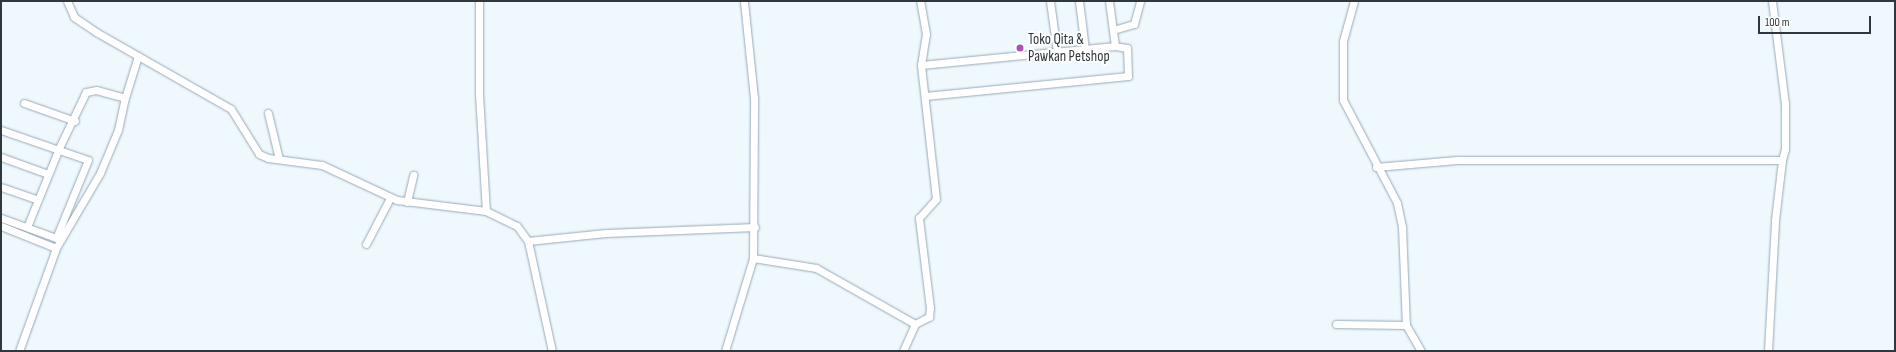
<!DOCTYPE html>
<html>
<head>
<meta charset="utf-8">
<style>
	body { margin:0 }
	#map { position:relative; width:1896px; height:352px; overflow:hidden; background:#eff8fd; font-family:"Sofia Sans Condensed",sans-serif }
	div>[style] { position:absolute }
	.roads { filter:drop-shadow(0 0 1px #96aab7) drop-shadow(0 0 1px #96aab7) }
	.street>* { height:7px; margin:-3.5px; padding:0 3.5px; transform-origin:3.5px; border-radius:3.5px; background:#fff }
	.dots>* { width:11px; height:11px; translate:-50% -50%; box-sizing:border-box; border:2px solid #fff; border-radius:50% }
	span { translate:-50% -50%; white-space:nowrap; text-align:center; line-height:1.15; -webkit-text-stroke:4px #fff; paint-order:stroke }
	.poi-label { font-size:15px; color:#2f383d }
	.left { translate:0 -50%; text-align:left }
	.frame { position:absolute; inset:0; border:2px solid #2f383d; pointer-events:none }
	.scale { position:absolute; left:1758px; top:16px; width:113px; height:18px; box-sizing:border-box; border:2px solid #2f383d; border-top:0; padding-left:5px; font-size:12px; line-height:14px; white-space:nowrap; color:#2f383d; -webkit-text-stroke:3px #fff; paint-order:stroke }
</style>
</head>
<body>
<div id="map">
	<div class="roads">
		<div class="street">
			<div style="left:67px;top:1px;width:17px;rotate:66deg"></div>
			<div style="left:74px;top:17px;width:27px;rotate:34deg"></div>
			<div style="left:96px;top:32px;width:155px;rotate:29.7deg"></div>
			<div style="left:231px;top:109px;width:53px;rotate:58.1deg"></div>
			<div style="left:259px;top:154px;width:10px;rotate:24deg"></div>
			<div style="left:268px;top:158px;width:54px;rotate:7.4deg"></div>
			<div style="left:322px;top:165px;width:83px;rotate:25deg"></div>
			<div style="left:397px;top:200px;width:90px;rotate:7deg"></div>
			<div style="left:486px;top:211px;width:34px;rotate:26deg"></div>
			<div style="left:517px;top:226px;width:19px;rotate:54deg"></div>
			<div style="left:528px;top:241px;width:113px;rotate:77.7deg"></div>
			<div style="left:479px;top:1px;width:93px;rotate:90deg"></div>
			<div style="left:479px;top:94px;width:117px;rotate:86.6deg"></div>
			<div style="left:1050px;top:1px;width:51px;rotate:82.2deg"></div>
			<div style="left:1079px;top:1px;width:48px;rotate:82.9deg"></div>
			<div style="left:1354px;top:1px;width:41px;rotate:105.4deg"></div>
			<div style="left:1343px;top:41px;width:59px;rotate:90deg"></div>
			<div style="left:1343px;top:100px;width:116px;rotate:62.3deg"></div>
			<div style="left:1397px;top:203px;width:25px;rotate:78deg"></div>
			<div style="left:1402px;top:227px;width:98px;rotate:87.7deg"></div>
			<div style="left:1406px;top:325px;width:30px;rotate:60deg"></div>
			<div style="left:1113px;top:30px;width:22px;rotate:-16deg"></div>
			<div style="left:1134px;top:24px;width:24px;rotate:-75deg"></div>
			<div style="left:921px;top:65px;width:195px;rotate:-5.6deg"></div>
			<div style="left:1115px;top:46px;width:45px;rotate:-97.6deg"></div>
			<div style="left:925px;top:96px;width:204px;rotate:-5.6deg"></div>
			<div style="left:1128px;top:76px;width:28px;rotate:-92deg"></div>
			<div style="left:1127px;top:48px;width:12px;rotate:-171deg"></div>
			<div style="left:24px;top:103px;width:54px;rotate:19.4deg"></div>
			<div style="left:268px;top:113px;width:47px;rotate:76.6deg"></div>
			<div style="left:1px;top:130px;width:92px;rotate:19deg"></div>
			<div style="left:88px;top:160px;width:84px;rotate:112.3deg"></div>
			<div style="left:56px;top:238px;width:59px;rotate:-160deg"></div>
			<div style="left:1px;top:157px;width:50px;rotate:19.9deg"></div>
			<div style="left:1376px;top:167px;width:81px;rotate:-4.9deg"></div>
			<div style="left:1457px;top:160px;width:325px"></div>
			<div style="left:1782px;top:160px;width:11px;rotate:-75deg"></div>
			<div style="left:1785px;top:149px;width:45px;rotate:-90deg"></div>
			<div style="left:1785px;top:104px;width:104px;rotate:-97.2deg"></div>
			<div style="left:1px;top:187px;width:39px;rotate:19deg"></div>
			<div style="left:407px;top:202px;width:28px;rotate:-77deg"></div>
			<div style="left:1px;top:226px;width:59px;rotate:21.8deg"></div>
			<div style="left:56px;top:248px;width:87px;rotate:-59.6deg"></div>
			<div style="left:100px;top:173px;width:47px;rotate:-67.3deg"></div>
			<div style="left:118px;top:130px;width:33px;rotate:-78deg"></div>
			<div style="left:27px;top:227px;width:85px;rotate:-67.9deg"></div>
			<div style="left:59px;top:148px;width:62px;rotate:-64.3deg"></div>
			<div style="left:86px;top:92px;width:10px;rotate:-11deg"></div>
			<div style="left:96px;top:90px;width:30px;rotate:15deg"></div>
			<div style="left:125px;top:98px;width:44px;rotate:-72.8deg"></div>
			<div style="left:528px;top:241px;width:78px;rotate:-5.9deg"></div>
			<div style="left:606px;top:233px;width:149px;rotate:-2.3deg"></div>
			<div style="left:366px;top:244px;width:52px;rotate:-62.4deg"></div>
			<div style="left:753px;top:258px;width:64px;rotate:9deg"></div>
			<div style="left:816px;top:268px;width:114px;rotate:29.5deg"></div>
			<div style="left:915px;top:324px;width:30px;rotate:114deg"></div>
			<div style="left:915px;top:324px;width:16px;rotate:-27deg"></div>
			<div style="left:929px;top:317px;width:9px;rotate:-84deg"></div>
			<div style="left:930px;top:308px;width:91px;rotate:-97deg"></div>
			<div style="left:919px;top:218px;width:25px;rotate:-48deg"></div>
			<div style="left:936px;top:199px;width:135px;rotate:-96.4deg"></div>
			<div style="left:921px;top:65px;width:31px;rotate:-81deg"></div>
			<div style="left:926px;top:34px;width:34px;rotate:-100deg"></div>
			<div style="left:1336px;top:324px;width:70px;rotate:0.8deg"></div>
			<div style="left:19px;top:351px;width:109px;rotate:-70.2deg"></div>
			<div style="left:725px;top:351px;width:97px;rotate:-73.2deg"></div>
			<div style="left:753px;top:258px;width:160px;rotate:-89.6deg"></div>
			<div style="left:754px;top:98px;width:98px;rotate:-95.9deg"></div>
			<div style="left:1768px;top:351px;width:131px;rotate:-86.9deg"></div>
			<div style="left:1775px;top:220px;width:60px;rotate:-83.3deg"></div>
		</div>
	</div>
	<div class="dots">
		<div style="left:1020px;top:48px;background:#b14fb6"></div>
	</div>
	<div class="poi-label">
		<span class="left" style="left:1028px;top:48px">Toko Qita &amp;<br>Pawkan Petshop</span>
	</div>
	<div class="frame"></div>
	<div class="scale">100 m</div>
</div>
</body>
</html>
